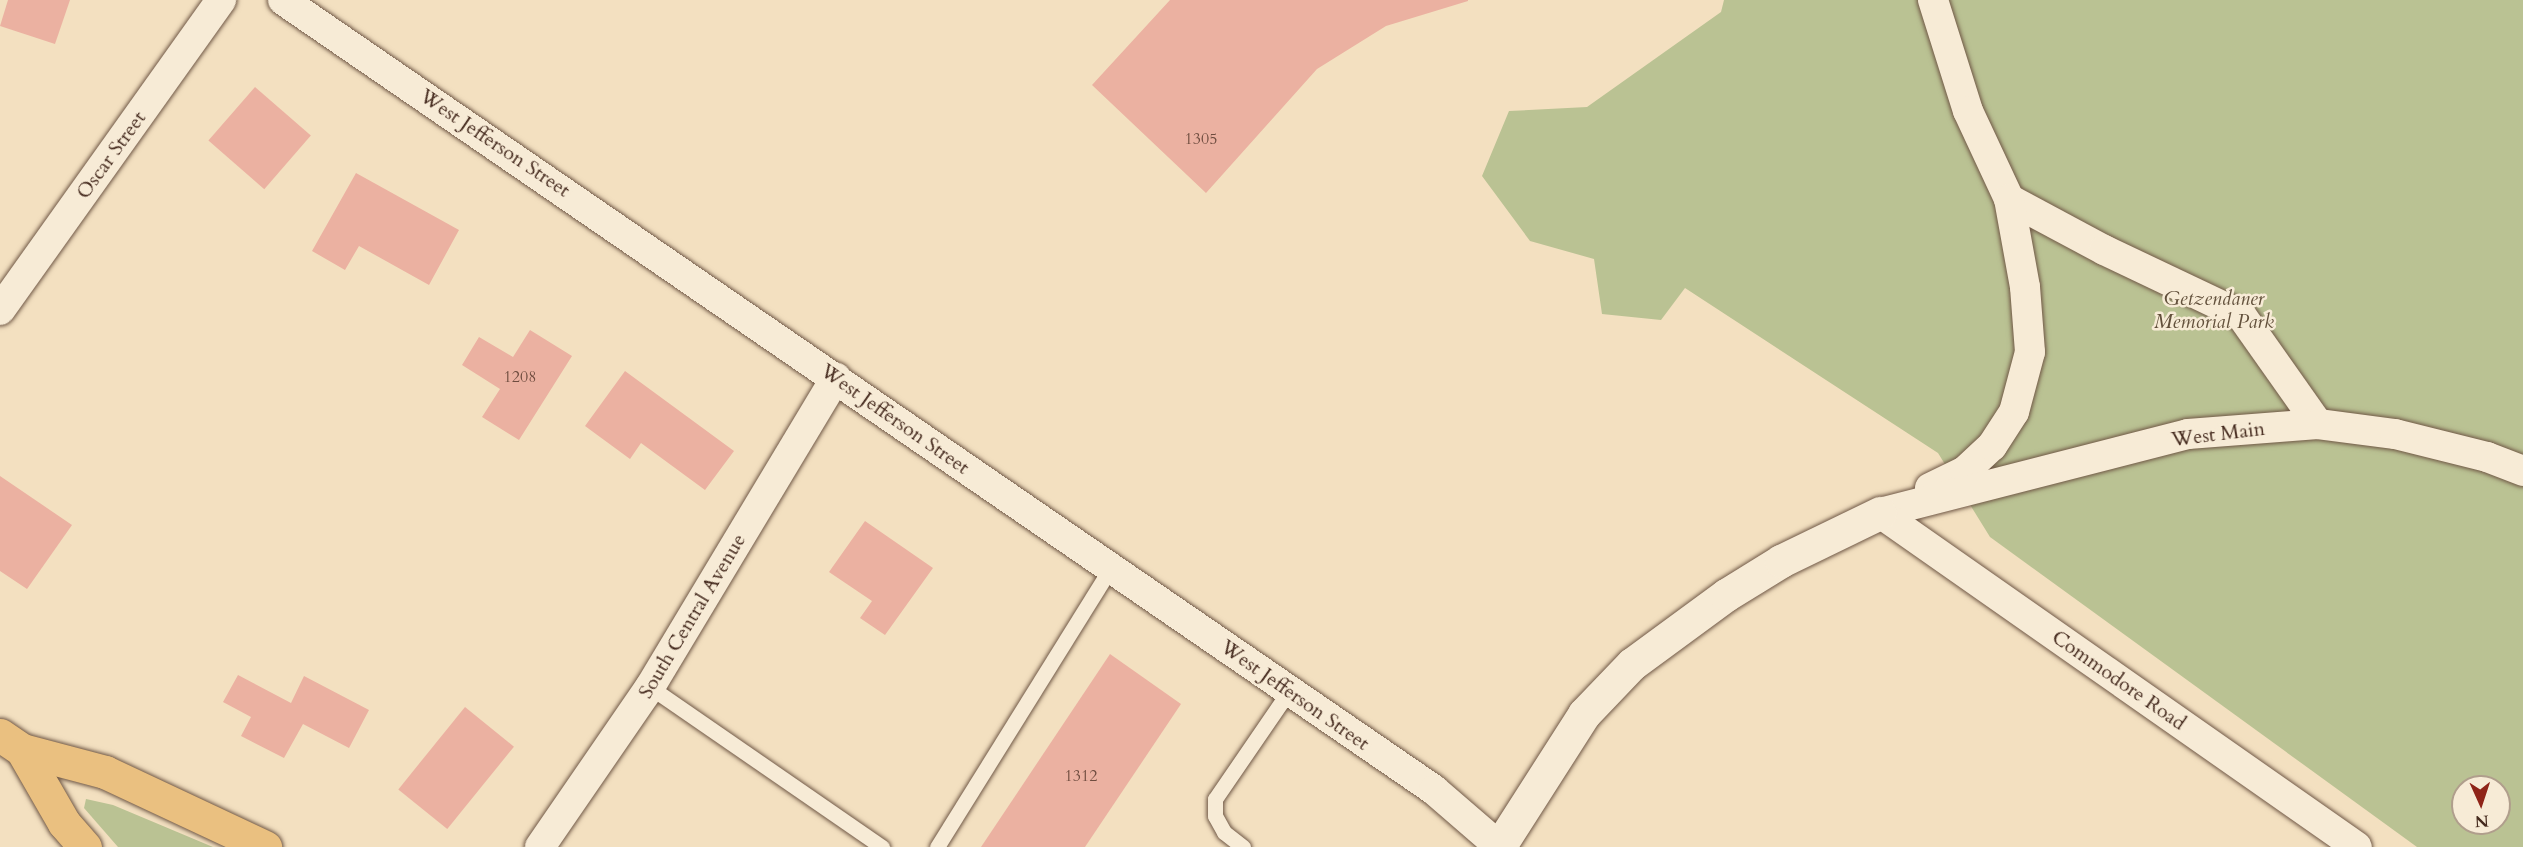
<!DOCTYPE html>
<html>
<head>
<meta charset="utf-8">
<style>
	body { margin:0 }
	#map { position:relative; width:2523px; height:847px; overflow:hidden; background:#f3e0c0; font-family:Cardo,serif }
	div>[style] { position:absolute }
	.green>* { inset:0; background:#bac293 }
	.building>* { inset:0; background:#ebb1a1; transform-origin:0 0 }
	.roads { filter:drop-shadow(0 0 2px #705846) drop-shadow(0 0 2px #705846) }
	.lane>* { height:15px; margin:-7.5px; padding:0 7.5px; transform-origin:7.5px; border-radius:7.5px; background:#f7ebd6 }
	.street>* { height:30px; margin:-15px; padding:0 15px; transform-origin:15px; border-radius:15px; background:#f7ebd6 }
	.secondary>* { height:33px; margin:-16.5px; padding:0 16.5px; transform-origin:16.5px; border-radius:16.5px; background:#f7ebd6 }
	.primary>* { height:33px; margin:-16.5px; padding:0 16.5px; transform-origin:16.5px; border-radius:16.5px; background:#eac080 }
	span { translate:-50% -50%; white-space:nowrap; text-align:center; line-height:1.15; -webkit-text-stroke:5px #f7ebd6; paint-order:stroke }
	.number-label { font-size:16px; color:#6e4c3f }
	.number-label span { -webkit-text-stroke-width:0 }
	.street-label { font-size:20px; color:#452a1e }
	.park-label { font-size:20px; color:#62503b; font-style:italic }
	.north { position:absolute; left:2451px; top:775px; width:60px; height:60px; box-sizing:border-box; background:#f7ebd6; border:2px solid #b09e8c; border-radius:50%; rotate:177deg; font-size:16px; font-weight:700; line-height:24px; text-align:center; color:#452a1e }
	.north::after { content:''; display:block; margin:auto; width:21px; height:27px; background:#8f2418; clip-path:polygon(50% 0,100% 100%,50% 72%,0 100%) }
</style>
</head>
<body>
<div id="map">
	<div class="green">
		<div style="clip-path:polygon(evenodd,1724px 0,2523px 0,2523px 847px,2417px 847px,1990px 537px,1938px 453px,1685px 288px,1661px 320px,1602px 314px,1594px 259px,1530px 241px,1482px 176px,1509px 111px,1587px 107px,1721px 12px,1724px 0,2463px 787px,2499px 787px,2499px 823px,2463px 823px,2463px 787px)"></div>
		<div style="clip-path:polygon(86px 799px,113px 805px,213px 847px,118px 847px,84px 808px)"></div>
	</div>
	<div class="building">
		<div style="clip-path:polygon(8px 0,70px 0,55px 44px,0 26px)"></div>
		<div style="clip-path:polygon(1170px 0,1468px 0,1468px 1px,1386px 26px,1317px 69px,1206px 193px,1092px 85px)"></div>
		<div style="left:255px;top:87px;width:74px;height:71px;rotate:41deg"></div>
		<div style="clip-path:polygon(356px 173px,459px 230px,429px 285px,359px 246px,345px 270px,312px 251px)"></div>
		<div style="clip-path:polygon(530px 330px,572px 356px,519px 440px,482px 417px,500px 389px,462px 365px,479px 337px,513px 357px)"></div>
		<div style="clip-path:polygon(625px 371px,734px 451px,705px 490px,641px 443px,630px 459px,585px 426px)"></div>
		<div style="clip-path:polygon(0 476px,72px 525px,27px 589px,0 571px)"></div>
		<div style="clip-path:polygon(865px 521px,933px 568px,885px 635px,860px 618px,872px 601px,829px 572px)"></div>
		<div style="clip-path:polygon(1110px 654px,1181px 704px,1085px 847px,981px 847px)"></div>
		<div style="clip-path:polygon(238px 675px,291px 703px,304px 676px,369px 710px,349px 748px,303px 724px,284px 758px,241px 736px,251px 717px,223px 702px)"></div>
		<div style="left:465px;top:707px;width:63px;height:106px;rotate:39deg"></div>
	</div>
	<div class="roads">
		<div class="lane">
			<div style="left:650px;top:687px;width:282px;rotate:34.6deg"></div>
			<div style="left:937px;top:847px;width:329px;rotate:-58.1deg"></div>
			<div style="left:1243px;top:847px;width:24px;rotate:-142deg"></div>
			<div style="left:1224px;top:832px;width:18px;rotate:-119deg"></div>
			<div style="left:1215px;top:816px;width:17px;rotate:-90deg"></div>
			<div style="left:1215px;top:799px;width:131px;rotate:-55.6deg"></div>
		</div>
		<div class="street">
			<div style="left:283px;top:0;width:1396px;rotate:34.46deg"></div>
			<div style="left:1434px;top:790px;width:87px;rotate:40.8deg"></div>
			<div style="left:1933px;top:0;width:116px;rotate:72.5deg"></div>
			<div style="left:1968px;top:111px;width:97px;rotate:65deg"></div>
			<div style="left:2009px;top:199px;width:108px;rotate:28.2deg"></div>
			<div style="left:2104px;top:250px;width:152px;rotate:25.4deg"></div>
			<div style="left:2241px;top:315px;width:133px;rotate:54.8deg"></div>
			<div style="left:0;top:310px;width:381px;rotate:-54.5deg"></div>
			<div style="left:1930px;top:488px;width:39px;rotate:-26deg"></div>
			<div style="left:1965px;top:471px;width:37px;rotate:-43deg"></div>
			<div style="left:1992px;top:446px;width:40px;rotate:-57.1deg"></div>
			<div style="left:2014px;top:412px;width:62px;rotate:-75.1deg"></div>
			<div style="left:2030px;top:352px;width:65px;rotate:-94.4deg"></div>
			<div style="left:2025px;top:287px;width:89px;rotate:-100.3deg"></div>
			<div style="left:1880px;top:513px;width:318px;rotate:-14.4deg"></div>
			<div style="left:2188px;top:434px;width:130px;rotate:-4.4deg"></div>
			<div style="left:2318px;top:424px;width:78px;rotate:7.4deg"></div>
			<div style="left:2395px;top:434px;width:95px;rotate:14deg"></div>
			<div style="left:2487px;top:457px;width:39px;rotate:21deg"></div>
			<div style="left:1880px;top:513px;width:582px;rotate:35deg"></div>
			<div style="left:540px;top:847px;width:194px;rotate:-55.5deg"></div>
			<div style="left:650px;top:687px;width:361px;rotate:-59deg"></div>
		</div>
		<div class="secondary">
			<div style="left:1499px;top:847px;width:158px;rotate:-57.4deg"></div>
			<div style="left:1584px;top:714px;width:69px;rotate:-46.2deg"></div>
			<div style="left:1632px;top:664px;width:117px;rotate:-36.3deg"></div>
			<div style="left:1726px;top:595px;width:65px;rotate:-31.7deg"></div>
			<div style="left:1781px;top:561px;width:110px;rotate:-25.9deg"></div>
		</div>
		<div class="primary">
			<div style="left:0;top:735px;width:27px;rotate:34deg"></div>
			<div style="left:22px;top:750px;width:86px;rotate:14.8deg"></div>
			<div style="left:105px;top:772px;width:177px;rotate:25.1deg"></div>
			<div style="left:22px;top:750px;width:84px;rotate:60.1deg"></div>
			<div style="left:64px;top:823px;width:32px;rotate:49deg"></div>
		</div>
	</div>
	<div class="number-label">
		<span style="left:1201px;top:139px">1305</span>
		<span style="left:520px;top:377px">1208</span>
		<span style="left:1081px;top:776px">1312</span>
	</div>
	<div class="street-label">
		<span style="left:495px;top:143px;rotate:34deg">West Jefferson Street</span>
		<span style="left:111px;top:155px;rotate:-54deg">Oscar Street</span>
		<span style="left:895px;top:419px;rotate:35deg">West Jefferson Street</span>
		<span style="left:2218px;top:434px;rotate:-7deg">West Main</span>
		<span style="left:692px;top:616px;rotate:-59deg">South Central Avenue</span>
		<span style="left:2119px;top:680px;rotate:35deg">Commodore Road</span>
		<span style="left:1295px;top:695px;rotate:35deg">West Jefferson Street</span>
	</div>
	<div class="park-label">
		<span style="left:2214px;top:310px">Getzendaner<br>Memorial Park</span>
	</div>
	<div class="north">N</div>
</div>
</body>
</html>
